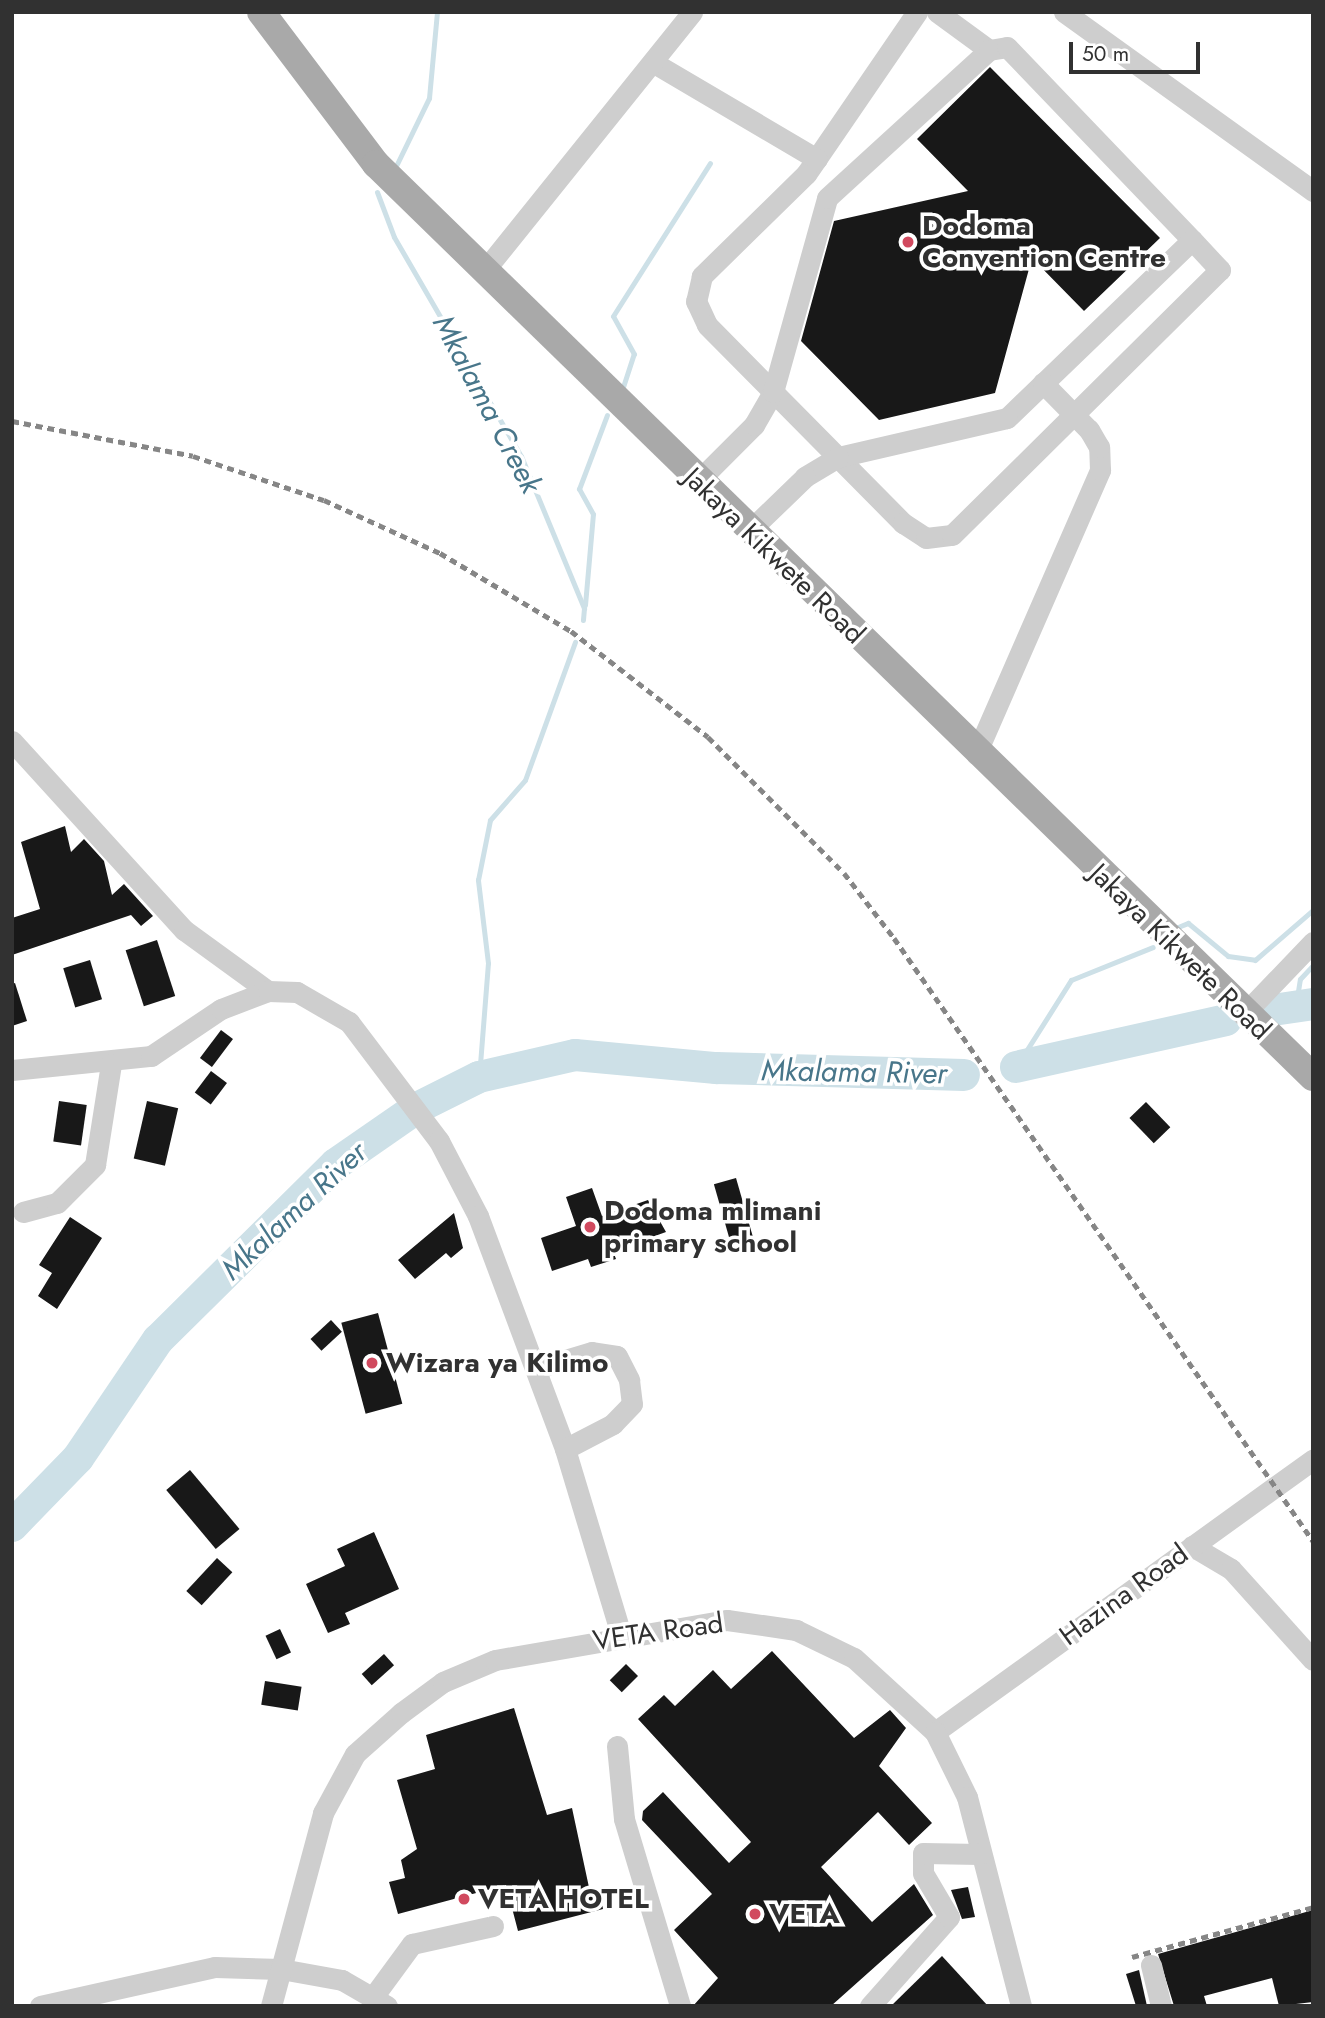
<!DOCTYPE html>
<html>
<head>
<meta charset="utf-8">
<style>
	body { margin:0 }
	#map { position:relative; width:1325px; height:2018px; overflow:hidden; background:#fff; font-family:Jost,sans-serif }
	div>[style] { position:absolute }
	.stream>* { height:5px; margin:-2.5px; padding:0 2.5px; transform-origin:2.5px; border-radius:2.5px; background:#cde0e7 }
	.river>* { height:32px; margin:-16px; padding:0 16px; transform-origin:16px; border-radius:16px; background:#cde0e7 }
	.building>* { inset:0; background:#181818; transform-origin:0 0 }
	.minor>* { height:21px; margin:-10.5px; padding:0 10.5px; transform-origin:10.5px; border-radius:10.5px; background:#cecece }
	.major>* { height:28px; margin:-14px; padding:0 14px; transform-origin:14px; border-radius:14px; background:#a9a9a9 }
	.rail>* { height:5px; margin-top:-2.5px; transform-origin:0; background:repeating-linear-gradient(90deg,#868686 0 7px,transparent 0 12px) }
	.dots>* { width:19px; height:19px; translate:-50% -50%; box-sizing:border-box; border:4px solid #fff; border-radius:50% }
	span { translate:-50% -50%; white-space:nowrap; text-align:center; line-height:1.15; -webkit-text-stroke:7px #fff; paint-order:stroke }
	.poi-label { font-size:28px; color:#313131; font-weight:700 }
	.left { translate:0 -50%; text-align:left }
	.street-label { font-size:28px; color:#313131 }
	.water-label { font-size:30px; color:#48768a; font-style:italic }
	.frame { position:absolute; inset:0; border:14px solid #313131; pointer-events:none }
	.scale { position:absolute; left:1069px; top:42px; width:131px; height:32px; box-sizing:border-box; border:4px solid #313131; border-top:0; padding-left:9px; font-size:21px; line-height:24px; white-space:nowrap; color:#313131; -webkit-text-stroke:5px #fff; paint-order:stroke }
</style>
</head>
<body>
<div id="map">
	<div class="stream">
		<div style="left:395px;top:168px;width:78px;rotate:-64.1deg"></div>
		<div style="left:429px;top:98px;width:86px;rotate:-84.7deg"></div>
		<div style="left:377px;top:192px;width:48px;rotate:69.3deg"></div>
		<div style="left:394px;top:237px;width:253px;rotate:59.9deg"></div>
		<div style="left:521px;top:456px;width:165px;rotate:67.5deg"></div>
		<div style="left:584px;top:608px;width:12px;rotate:95deg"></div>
		<div style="left:622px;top:390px;width:38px;rotate:-72deg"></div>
		<div style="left:634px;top:354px;width:43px;rotate:-118.9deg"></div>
		<div style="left:613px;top:316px;width:181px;rotate:-57.6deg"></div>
		<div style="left:585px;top:605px;width:91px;rotate:-85deg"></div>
		<div style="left:593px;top:514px;width:29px;rotate:-119deg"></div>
		<div style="left:579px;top:489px;width:79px;rotate:-69.3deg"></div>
		<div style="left:1178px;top:927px;width:11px;rotate:-22deg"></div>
		<div style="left:1188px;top:923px;width:52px;rotate:39.5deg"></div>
		<div style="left:1228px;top:956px;width:27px;rotate:8deg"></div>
		<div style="left:1255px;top:960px;width:77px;rotate:-40.8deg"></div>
		<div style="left:1295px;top:1010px;width:31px;rotate:-81deg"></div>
		<div style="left:1300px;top:979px;width:19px;rotate:-47deg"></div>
		<div style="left:1016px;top:1067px;width:103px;rotate:-57.7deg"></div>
		<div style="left:1071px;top:980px;width:88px;rotate:-21.9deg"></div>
		<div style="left:479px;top:1077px;width:114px;rotate:-85.5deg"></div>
		<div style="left:488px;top:963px;width:84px;rotate:-96.9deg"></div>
		<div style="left:478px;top:880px;width:61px;rotate:-78.7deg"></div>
		<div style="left:490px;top:820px;width:53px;rotate:-48.8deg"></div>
		<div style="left:525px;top:780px;width:147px;rotate:-70.1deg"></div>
	</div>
	<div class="river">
		<div style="left:1273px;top:1010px;width:40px;rotate:-8.5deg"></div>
		<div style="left:1016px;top:1067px;width:215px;rotate:-12.6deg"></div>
		<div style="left:12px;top:1526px;width:95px;rotate:-45.9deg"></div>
		<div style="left:78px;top:1458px;width:143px;rotate:-55.9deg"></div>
		<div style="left:158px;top:1340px;width:250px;rotate:-44.7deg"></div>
		<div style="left:336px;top:1164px;width:98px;rotate:-34.7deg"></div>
		<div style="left:417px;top:1108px;width:69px;rotate:-26.6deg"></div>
		<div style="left:479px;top:1077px;width:98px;rotate:-12.9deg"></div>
		<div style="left:575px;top:1055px;width:142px;rotate:5.3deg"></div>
		<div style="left:716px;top:1068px;width:248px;rotate:1.6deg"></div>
	</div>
	<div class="building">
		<div style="clip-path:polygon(990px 67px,1160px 238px,1084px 311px,1032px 258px,995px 393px,879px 420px,801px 341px,834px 221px,968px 191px,917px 139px)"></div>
		<div style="clip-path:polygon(65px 826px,71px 852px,84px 839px,104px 861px,112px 895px,124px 884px,153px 916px,141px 926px,131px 915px,12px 955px,12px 918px,40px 909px,21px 842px)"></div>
		<div style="left:157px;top:940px;width:59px;height:33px;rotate:72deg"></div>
		<div style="left:90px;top:960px;width:41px;height:28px;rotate:73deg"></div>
		<div style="clip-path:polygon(15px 983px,27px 1021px,12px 1026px,12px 984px)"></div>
		<div style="left:221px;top:1030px;width:15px;height:35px;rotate:37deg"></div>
		<div style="left:211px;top:1071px;width:20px;height:27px;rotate:37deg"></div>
		<div style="left:59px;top:1101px;width:28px;height:41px;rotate:8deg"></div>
		<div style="left:147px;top:1101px;width:32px;height:59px;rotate:13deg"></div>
		<div style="left:1146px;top:1102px;width:35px;height:23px;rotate:46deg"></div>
		<div style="left:736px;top:1178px;width:62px;height:23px;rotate:74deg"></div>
		<div style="clip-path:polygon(592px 1188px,602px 1216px,648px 1200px,666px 1232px,613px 1251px,616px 1259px,591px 1267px,588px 1259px,552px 1271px,541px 1238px,576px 1226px,566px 1197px)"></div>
		<div style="clip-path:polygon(454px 1213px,463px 1248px,451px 1258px,446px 1253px,415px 1279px,398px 1260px)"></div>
		<div style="clip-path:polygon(70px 1217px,102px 1238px,57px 1309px,38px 1296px,52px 1273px,39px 1265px)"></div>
		<div style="left:378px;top:1313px;width:94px;height:38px;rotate:75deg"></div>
		<div style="left:331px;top:1320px;width:16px;height:28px;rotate:47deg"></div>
		<div style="left:190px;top:1470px;width:77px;height:31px;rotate:50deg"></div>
		<div style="clip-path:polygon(374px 1532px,399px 1589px,345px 1613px,350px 1624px,328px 1633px,306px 1584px,345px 1566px,337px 1549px)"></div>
		<div style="left:217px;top:1558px;width:21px;height:45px;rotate:43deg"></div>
		<div style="left:280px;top:1629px;width:26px;height:16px;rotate:65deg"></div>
		<div style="clip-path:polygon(772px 1651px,854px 1738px,890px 1710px,906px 1728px,879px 1766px,932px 1823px,909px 1845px,878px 1812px,821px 1867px,872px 1922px,914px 1884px,933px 1915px,831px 2006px,693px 2006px,718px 1978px,674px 1930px,712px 1894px,642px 1820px,643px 1811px,663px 1792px,729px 1863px,751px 1842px,638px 1719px,664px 1695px,675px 1706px,713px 1670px,731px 1689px)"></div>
		<div style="left:384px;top:1654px;width:15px;height:30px;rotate:48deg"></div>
		<div style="left:626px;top:1664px;width:17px;height:23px;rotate:45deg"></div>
		<div style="left:265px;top:1681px;width:37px;height:24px;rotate:9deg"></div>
		<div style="clip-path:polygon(514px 1708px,547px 1815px,572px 1808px,590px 1892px,600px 1892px,603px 1909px,518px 1931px,506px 1885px,398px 1914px,389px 1882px,405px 1878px,401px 1860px,417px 1849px,397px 1780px,435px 1769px,426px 1735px)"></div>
		<div style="clip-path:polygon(968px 1887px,975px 1917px,962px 1919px,951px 1890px)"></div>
		<div style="clip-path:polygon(1313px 1910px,1313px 2002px,1279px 2006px,1272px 1978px,1204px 1996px,1207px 2006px,1174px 2006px,1158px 1954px)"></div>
		<div style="clip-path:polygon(942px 1956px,988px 2006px,891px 2006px)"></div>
		<div style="clip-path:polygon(1139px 1970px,1147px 2006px,1136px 2006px,1126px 1974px)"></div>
	</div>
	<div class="minor">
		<div style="left:917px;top:12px;width:196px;rotate:124.4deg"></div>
		<div style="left:806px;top:174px;width:146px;rotate:135.6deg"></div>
		<div style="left:702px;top:276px;width:26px;rotate:103deg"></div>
		<div style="left:696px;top:301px;width:26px;rotate:65deg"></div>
		<div style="left:707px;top:325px;width:279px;rotate:45.3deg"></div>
		<div style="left:903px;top:523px;width:27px;rotate:33deg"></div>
		<div style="left:926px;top:538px;width:26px;rotate:-7deg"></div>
		<div style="left:952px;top:535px;width:377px;rotate:-44.7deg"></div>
		<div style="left:1220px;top:270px;width:41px;rotate:-133deg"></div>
		<div style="left:937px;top:12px;width:64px;rotate:36.2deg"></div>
		<div style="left:1064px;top:12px;width:307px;rotate:35.7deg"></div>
		<div style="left:654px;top:63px;width:189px;rotate:30.5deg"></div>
		<div style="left:484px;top:271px;width:332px;rotate:-51.2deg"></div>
		<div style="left:698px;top:481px;width:79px;rotate:-45deg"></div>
		<div style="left:754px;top:425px;width:38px;rotate:-60deg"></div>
		<div style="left:773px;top:392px;width:201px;rotate:-74.4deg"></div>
		<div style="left:827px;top:198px;width:219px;rotate:-42.4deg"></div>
		<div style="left:989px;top:50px;width:18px;rotate:-9deg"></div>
		<div style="left:1007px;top:47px;width:267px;rotate:46.2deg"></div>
		<div style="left:1192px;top:240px;width:257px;rotate:136.1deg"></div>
		<div style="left:1007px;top:418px;width:173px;rotate:167deg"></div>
		<div style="left:838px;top:457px;width:39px;rotate:149deg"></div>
		<div style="left:805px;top:477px;width:78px;rotate:136deg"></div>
		<div style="left:12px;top:741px;width:256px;rotate:47.7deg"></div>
		<div style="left:184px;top:930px;width:104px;rotate:36deg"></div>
		<div style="left:976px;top:754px;width:310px;rotate:-66.4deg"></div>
		<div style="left:1100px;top:470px;width:23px;rotate:-92deg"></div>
		<div style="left:1099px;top:447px;width:20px;rotate:-120deg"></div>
		<div style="left:1089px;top:430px;width:66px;rotate:-134.4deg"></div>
		<div style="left:1243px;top:1015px;width:101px;rotate:-46.2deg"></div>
		<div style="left:12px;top:1070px;width:140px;rotate:-5.8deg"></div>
		<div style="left:151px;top:1056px;width:84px;rotate:-33.9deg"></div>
		<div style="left:221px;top:1009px;width:50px;rotate:-21deg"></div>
		<div style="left:268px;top:991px;width:29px;rotate:2deg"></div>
		<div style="left:297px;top:992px;width:60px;rotate:30deg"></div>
		<div style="left:349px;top:1022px;width:149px;rotate:52.9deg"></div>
		<div style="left:439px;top:1141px;width:85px;rotate:62.5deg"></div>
		<div style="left:478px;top:1216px;width:249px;rotate:69.5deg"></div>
		<div style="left:565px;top:1449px;width:193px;rotate:73.2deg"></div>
		<div style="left:23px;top:1212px;width:35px;rotate:-15deg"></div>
		<div style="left:57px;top:1203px;width:54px;rotate:-45deg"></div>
		<div style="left:95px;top:1165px;width:102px;rotate:-81deg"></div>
		<div style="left:535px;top:1369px;width:59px;rotate:-16.6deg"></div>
		<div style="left:592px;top:1352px;width:25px;rotate:9deg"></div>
		<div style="left:617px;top:1356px;width:27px;rotate:63deg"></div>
		<div style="left:629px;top:1380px;width:24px;rotate:83deg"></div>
		<div style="left:632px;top:1404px;width:28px;rotate:134deg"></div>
		<div style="left:613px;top:1424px;width:54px;rotate:152.5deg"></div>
		<div style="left:1192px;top:1546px;width:45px;rotate:30.5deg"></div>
		<div style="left:1231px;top:1569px;width:122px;rotate:48deg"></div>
		<div style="left:935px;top:1732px;width:466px;rotate:-35.8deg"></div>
		<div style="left:617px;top:1746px;width:73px;rotate:84.5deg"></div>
		<div style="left:624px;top:1819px;width:195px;rotate:73.3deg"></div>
		<div style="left:1151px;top:1965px;width:42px;rotate:76.3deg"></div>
		<div style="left:373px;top:1997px;width:66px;rotate:-53.7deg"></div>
		<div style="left:412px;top:1944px;width:83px;rotate:-12.5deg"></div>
		<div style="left:40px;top:2006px;width:179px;rotate:-12.6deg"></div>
		<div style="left:215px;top:1967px;width:66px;rotate:1.7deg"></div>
		<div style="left:281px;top:1969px;width:62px;rotate:10.2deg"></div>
		<div style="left:342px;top:1980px;width:52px;rotate:30deg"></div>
		<div style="left:271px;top:2006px;width:200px;rotate:-74.9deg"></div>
		<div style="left:323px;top:1813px;width:67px;rotate:-61.5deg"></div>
		<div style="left:355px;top:1754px;width:62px;rotate:-41.7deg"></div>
		<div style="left:401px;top:1713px;width:52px;rotate:-36.4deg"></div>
		<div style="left:443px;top:1682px;width:56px;rotate:-22.9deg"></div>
		<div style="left:495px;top:1660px;width:235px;rotate:-9.8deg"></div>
		<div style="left:727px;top:1620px;width:70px;rotate:8.2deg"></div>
		<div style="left:796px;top:1630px;width:64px;rotate:25.8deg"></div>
		<div style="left:854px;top:1658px;width:110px;rotate:42.4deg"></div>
		<div style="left:935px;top:1732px;width:72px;rotate:63.8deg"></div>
		<div style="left:967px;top:1797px;width:216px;rotate:75.5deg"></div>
		<div style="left:870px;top:2006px;width:119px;rotate:-48.4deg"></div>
		<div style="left:949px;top:1917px;width:51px;rotate:-120.6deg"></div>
		<div style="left:923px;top:1873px;width:20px;rotate:-90deg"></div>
		<div style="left:923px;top:1853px;width:57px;rotate:1deg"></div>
	</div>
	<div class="major">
		<div style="left:261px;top:12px;width:191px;rotate:52.9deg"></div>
		<div style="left:376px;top:164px;width:1308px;rotate:44.26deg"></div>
	</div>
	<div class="rail">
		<div style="left:12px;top:421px;width:184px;rotate:10.9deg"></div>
		<div style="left:193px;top:456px;width:138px;rotate:18.6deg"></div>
		<div style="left:324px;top:500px;width:128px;rotate:24.6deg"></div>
		<div style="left:440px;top:553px;width:152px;rotate:30.8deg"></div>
		<div style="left:571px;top:631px;width:173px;rotate:37.7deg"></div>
		<div style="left:708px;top:737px;width:192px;rotate:45deg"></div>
		<div style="left:844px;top:873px;width:82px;rotate:52.4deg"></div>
		<div style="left:894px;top:938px;width:734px;rotate:55.21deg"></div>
		<div style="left:1132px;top:1957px;width:188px;rotate:-15.4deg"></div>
	</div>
	<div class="dots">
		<div style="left:908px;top:242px;background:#d14a5f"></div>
		<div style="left:590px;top:1227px;background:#d14a5f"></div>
		<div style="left:372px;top:1363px;background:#d14a5f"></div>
		<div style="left:464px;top:1899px;background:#d14a5f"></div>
		<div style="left:755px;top:1914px;background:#d14a5f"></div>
	</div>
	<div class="poi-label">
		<span class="left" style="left:922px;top:242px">Dodoma<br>Convention Centre</span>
		<span class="left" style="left:604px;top:1227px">Dodoma mlimani<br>primary school</span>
		<span class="left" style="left:386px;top:1363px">Wizara ya Kilimo</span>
		<span class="left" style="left:478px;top:1899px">VETA HOTEL</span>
		<span class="left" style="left:769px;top:1914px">VETA</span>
	</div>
	<div class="street-label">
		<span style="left:774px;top:556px;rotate:44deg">Jakaya Kikwete Road</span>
		<span style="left:1180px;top:952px;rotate:44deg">Jakaya Kikwete Road</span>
		<span style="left:1124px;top:1595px;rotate:-36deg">Hazina Road</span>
		<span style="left:658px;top:1632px;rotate:-8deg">VETA Road</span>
	</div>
	<div class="water-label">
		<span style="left:487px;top:404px;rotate:62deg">Mkalama Creek</span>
		<span style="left:854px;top:1072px;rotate:1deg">Mkalama River</span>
		<span style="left:294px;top:1211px;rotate:-43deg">Mkalama River</span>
	</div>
	<div class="frame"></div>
	<div class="scale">50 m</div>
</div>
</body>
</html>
